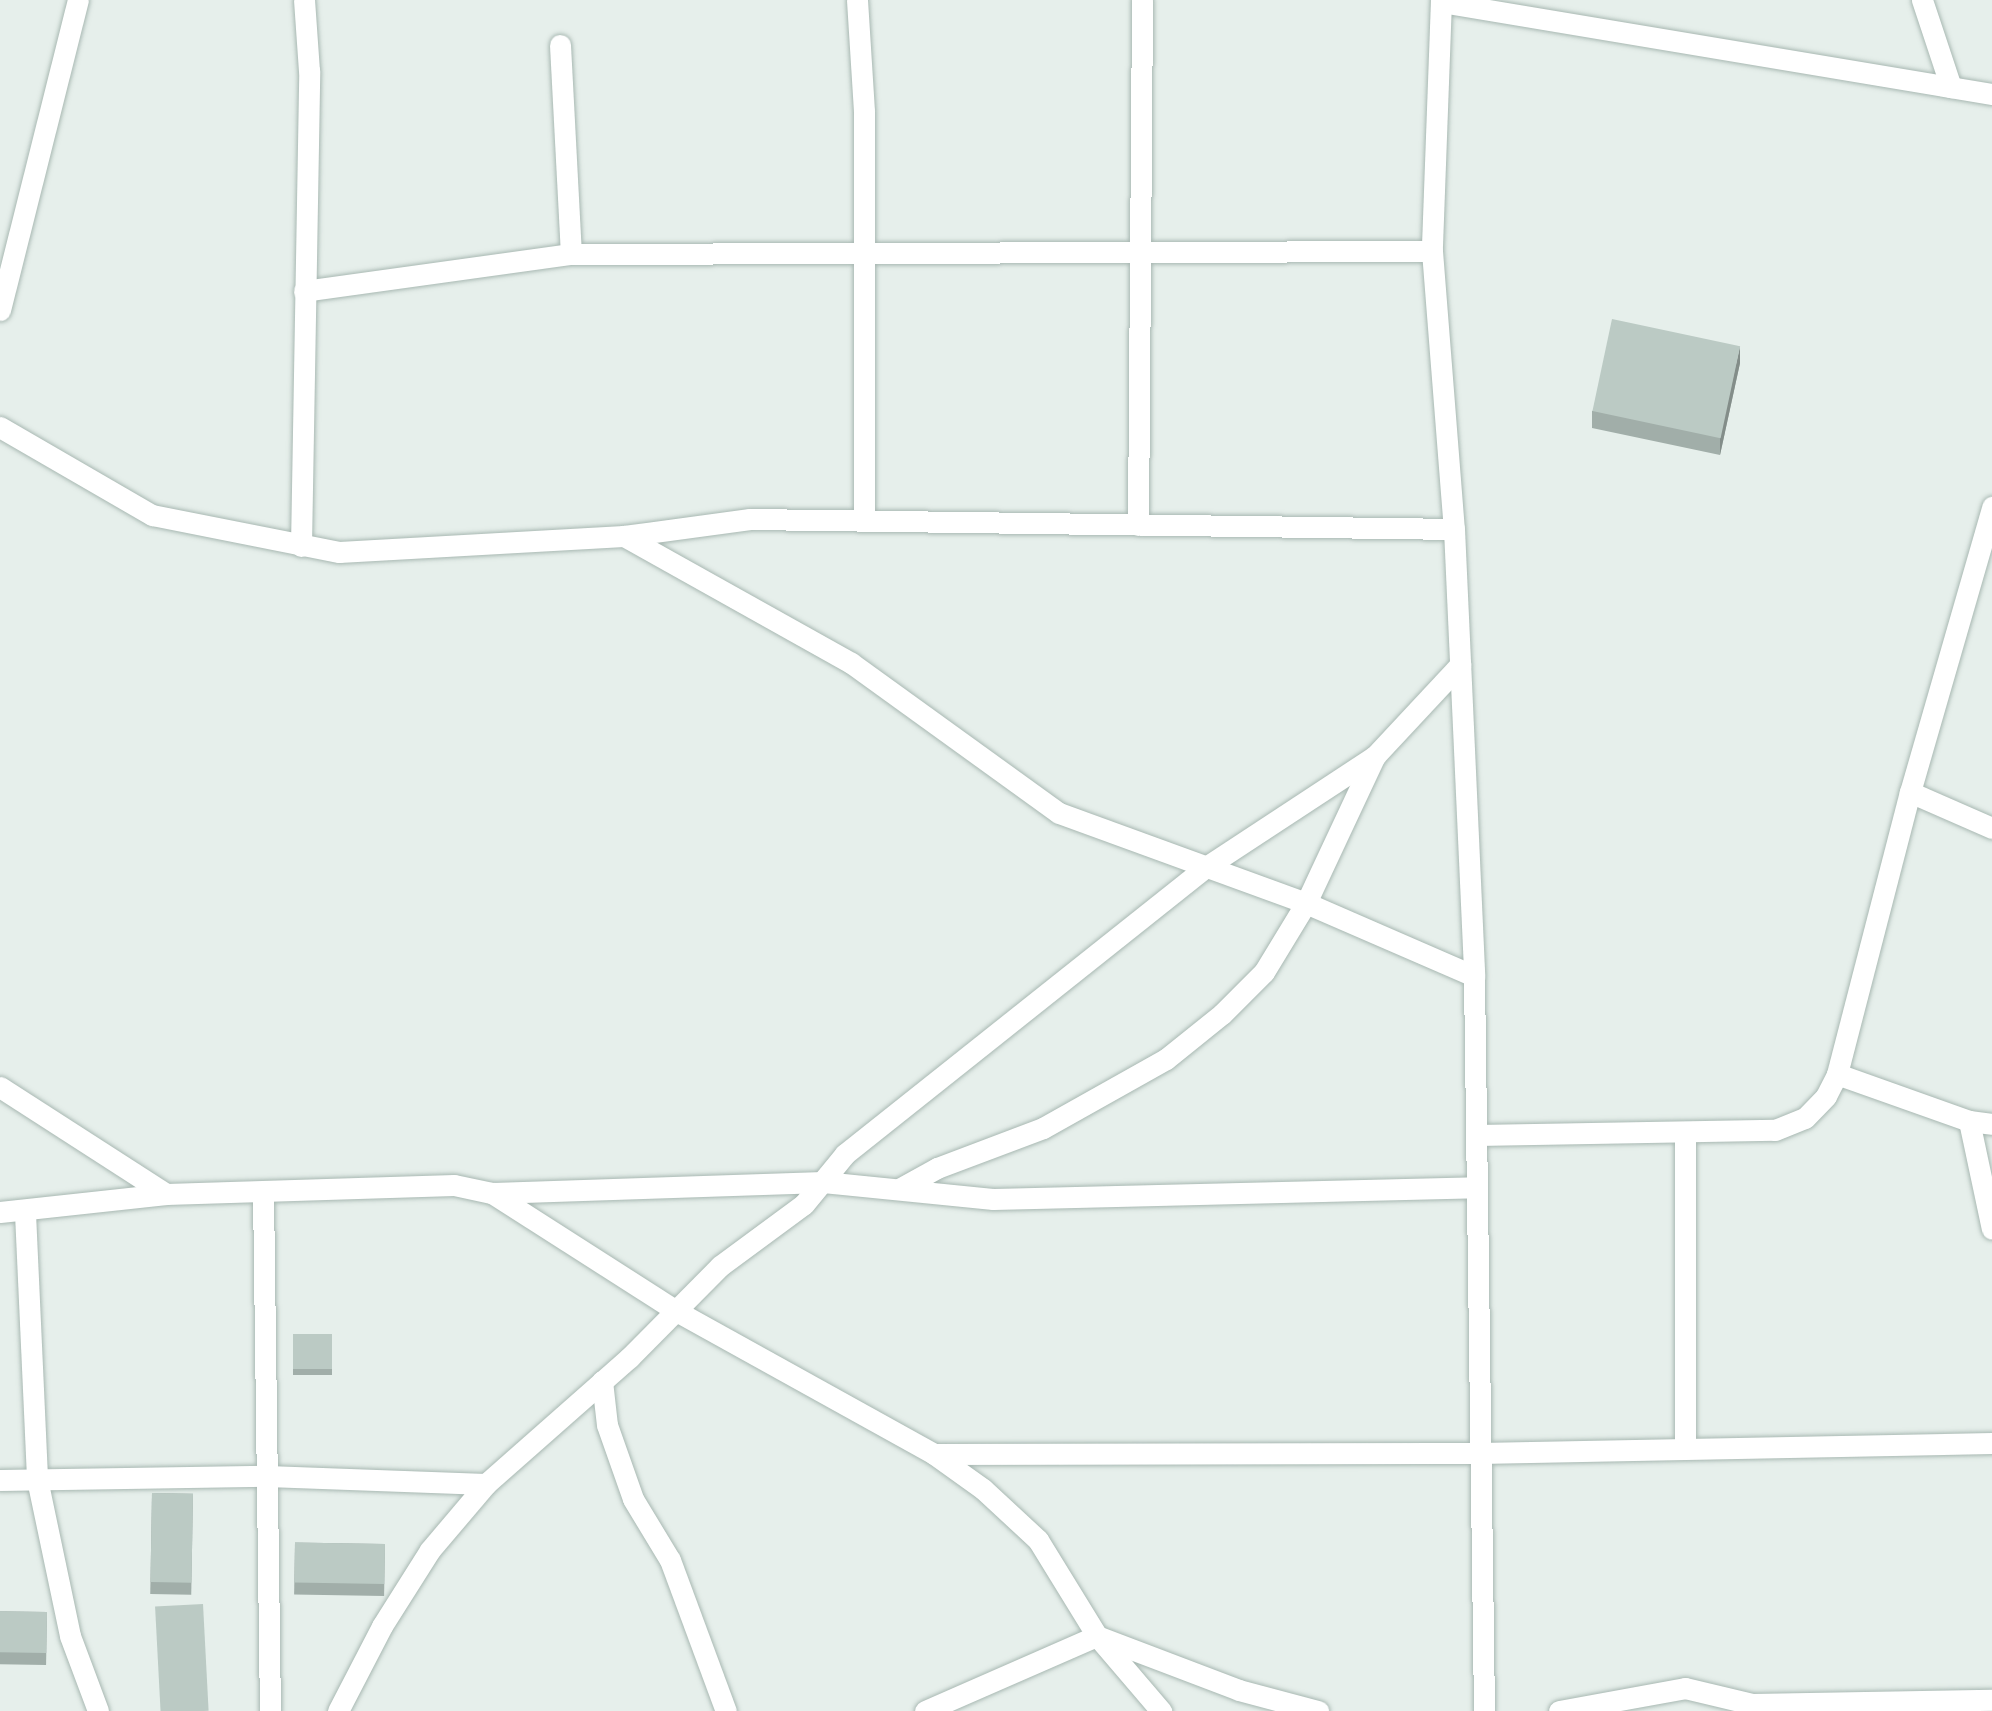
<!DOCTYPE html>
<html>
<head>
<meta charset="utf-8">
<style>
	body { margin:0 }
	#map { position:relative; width:1992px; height:1711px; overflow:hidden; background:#e6efeb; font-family:"Archivo Narrow",sans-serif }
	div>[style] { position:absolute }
	.roads { filter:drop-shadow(0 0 2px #a8b8b2) drop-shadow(0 0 2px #a8b8b2) }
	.minor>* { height:21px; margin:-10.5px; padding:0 10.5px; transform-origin:10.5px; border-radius:10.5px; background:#fff }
	.wall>* { inset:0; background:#a1aea9; transform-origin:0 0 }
	.shaded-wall>* { inset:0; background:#838d89 }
	.building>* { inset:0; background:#bbcac4; transform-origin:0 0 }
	span { translate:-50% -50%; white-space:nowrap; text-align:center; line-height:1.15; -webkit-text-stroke:5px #f7fbf9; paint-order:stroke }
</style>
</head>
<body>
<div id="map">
	<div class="roads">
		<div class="minor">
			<div style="left:857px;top:0;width:111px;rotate:86.4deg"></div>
			<div style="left:864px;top:111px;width:410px;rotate:90deg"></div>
			<div style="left:1441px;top:0;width:251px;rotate:92.1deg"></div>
			<div style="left:1432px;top:251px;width:279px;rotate:85.5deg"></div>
			<div style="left:1454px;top:529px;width:447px;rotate:87.4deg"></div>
			<div style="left:1474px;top:976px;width:735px;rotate:89.22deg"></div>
			<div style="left:1922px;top:0;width:92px;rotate:71.6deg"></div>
			<div style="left:1441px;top:2px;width:559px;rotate:9.48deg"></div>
			<div style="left:560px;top:45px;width:209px;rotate:87deg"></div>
			<div style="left:304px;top:291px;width:270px;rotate:-7.9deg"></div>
			<div style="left:571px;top:254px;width:861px;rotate:-0.2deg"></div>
			<div style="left:0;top:310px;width:320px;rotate:-75.9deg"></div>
			<div style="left:0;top:427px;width:176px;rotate:30.1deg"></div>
			<div style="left:152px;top:515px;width:191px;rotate:11.2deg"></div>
			<div style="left:339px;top:552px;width:285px;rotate:-3.2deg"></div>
			<div style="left:624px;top:536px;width:127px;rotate:-7.7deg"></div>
			<div style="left:750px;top:519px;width:704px;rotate:0.81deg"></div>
			<div style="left:1138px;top:525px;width:525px;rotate:-89.56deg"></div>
			<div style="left:624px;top:536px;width:260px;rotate:29.2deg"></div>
			<div style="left:851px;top:663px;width:256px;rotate:35.8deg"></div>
			<div style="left:1059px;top:813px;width:263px;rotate:20deg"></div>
			<div style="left:1306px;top:903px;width:162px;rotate:-64.9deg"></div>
			<div style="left:1375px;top:756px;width:125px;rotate:-47deg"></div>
			<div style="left:301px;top:546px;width:475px;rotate:-89deg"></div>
			<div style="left:309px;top:71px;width:71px;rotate:-94deg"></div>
			<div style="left:1910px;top:792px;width:90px;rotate:23.7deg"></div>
			<div style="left:1837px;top:1074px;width:140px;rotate:19.6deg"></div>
			<div style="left:1969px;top:1121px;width:23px;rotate:7deg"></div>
			<div style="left:0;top:1087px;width:197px;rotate:32.8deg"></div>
			<div style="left:166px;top:1194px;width:288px;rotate:-1.8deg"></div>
			<div style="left:454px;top:1185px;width:39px;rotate:12deg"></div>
			<div style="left:492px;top:1193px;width:221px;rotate:32.6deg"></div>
			<div style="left:678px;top:1312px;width:293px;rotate:29deg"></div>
			<div style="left:934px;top:1454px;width:60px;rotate:35.5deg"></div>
			<div style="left:983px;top:1489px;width:75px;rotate:42.8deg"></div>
			<div style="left:1038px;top:1540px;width:113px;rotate:58.4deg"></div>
			<div style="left:1097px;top:1636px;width:99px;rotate:49.5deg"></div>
			<div style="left:1969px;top:1121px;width:110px;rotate:78deg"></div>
			<div style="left:1685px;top:1132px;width:316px;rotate:90deg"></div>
			<div style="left:1477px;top:1135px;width:298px;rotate:-1deg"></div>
			<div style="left:1775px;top:1130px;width:32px;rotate:-22deg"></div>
			<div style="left:1805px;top:1118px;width:30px;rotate:-46deg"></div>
			<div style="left:1826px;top:1096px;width:25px;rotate:-63deg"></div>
			<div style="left:1837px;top:1074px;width:291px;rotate:-75.5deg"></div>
			<div style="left:1910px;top:792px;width:297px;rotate:-73.9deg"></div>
			<div style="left:901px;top:1188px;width:41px;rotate:-29.1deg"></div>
			<div style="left:937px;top:1168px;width:113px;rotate:-20.7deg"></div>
			<div style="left:1043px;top:1128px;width:141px;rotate:-29.3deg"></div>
			<div style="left:1166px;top:1059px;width:72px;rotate:-38.8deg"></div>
			<div style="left:1222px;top:1014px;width:59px;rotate:-45deg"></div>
			<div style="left:1264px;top:972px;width:81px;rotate:-58.7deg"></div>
			<div style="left:1306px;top:903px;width:183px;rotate:23.5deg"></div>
			<div style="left:263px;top:1192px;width:519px;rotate:89.23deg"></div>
			<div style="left:493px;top:1193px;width:330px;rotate:-1.9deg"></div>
			<div style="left:823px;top:1182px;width:171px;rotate:5.7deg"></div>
			<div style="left:993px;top:1199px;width:484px;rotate:-1.4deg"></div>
			<div style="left:0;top:1212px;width:167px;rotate:-6.2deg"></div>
			<div style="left:25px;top:1213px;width:266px;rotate:87.4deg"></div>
			<div style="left:37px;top:1479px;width:160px;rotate:78.1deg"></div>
			<div style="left:70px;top:1636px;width:80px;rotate:69.5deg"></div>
			<div style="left:602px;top:1381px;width:44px;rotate:83.5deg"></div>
			<div style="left:607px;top:1425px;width:78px;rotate:70.6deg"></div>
			<div style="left:633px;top:1499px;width:71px;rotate:58.8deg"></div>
			<div style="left:670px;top:1560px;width:161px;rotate:69.7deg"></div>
			<div style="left:934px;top:1454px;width:545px;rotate:-0.11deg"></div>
			<div style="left:1479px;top:1453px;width:513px;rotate:-1.12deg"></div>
			<div style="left:0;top:1480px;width:267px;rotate:-0.9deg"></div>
			<div style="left:267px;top:1476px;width:219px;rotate:2.1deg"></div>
			<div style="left:338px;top:1711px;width:96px;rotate:-62.6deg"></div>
			<div style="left:382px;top:1626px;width:90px;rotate:-57.7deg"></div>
			<div style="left:430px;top:1550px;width:87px;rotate:-49.7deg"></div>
			<div style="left:486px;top:1484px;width:191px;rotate:-41.4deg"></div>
			<div style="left:629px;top:1358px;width:129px;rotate:-45.3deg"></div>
			<div style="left:720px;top:1266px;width:104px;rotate:-36.4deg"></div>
			<div style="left:804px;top:1204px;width:65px;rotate:-50.6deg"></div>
			<div style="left:845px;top:1154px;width:458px;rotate:-38.5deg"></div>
			<div style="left:1203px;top:869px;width:206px;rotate:-33.3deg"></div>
			<div style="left:925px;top:1711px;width:188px;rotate:-23.6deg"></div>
			<div style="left:1097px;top:1636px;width:152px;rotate:20.8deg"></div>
			<div style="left:1239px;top:1690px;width:82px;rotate:14.9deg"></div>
			<div style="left:1559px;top:1711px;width:128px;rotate:-10.3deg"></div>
			<div style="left:1685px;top:1688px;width:69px;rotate:13.4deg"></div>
			<div style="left:1752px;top:1704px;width:240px;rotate:-1deg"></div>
		</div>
	</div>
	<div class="wall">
		<div style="clip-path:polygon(1740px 363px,1720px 455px,1592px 428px,1592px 411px)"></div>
		<div style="left:293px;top:1334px;width:39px;height:41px"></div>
		<div style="left:152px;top:1493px;width:41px;height:101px;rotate:1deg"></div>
		<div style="left:385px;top:1544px;width:52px;height:90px;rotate:91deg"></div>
		<div style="left:47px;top:1612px;width:53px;height:47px;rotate:91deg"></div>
	</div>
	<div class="shaded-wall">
		<div style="clip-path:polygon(1740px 346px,1740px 363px,1720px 455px,1720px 437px)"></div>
	</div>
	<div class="building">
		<div style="left:1612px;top:319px;width:131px;height:94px;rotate:12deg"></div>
		<div style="left:293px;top:1334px;width:39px;height:35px"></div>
		<div style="left:152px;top:1493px;width:41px;height:89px;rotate:1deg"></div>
		<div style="left:385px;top:1544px;width:40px;height:90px;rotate:91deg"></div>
		<div style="left:203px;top:1604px;width:107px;height:48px;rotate:87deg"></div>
		<div style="left:47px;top:1612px;width:41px;height:47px;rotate:91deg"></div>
	</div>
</div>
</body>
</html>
